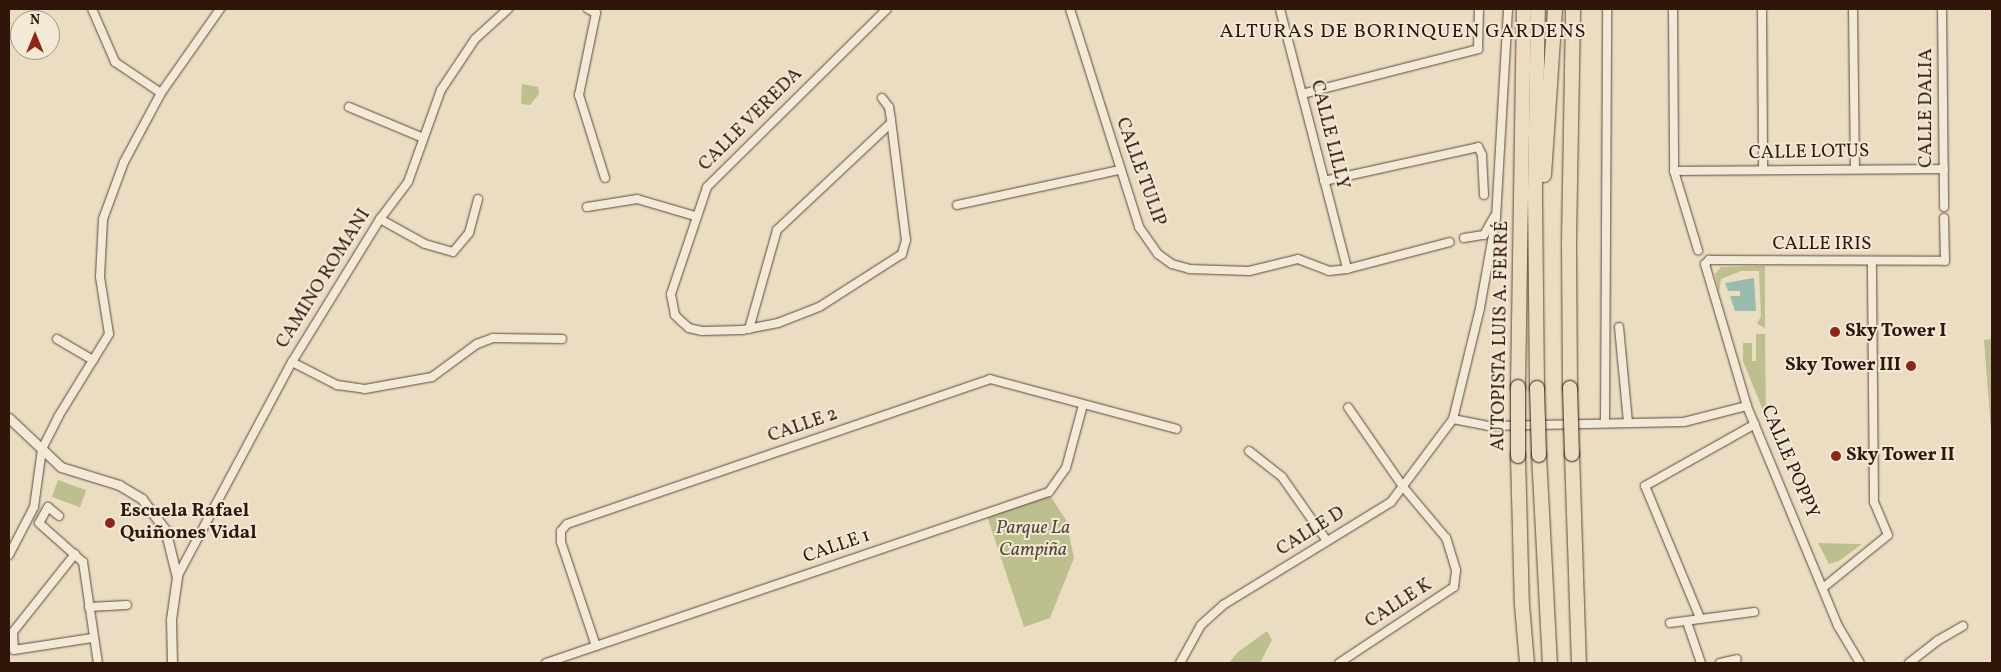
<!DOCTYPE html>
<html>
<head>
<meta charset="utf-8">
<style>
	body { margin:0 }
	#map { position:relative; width:2001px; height:672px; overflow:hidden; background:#ebddc2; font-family:Vollkorn,serif }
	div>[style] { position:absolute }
	.green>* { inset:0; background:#bebf8e; transform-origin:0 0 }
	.water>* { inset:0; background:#99bcaf }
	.roads { filter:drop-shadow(0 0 1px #5f4738) drop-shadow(0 0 1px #5f4738) }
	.minor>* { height:8px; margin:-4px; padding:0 4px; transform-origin:4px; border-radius:4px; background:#f2e9d7 }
	.tertiary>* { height:9px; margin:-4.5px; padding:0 4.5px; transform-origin:4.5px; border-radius:4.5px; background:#f2e9d7 }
	.motorway>* { height:14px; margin:-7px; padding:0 7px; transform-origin:7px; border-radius:7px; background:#ebddc2 }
	.bridges { filter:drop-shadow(0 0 1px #30150a) drop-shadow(0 0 1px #30150a) }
	.motorway-bridge>* { height:14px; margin:-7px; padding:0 7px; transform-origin:7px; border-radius:7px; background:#ebddc2 }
	.dots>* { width:14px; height:14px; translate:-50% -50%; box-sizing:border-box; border:2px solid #f2e9d7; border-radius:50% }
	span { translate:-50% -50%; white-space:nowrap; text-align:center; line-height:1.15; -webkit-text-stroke:4px #f2e9d7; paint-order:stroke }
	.street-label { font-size:19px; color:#30150a }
	.poi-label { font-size:19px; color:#30150a; font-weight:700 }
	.left { translate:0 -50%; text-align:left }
	.right { translate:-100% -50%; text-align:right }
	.park-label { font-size:19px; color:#5b4832; font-style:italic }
	.neighbourhood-label { font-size:20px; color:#30150a; letter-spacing:1px }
	.frame { position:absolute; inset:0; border:10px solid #30150a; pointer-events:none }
	.north { position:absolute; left:10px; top:10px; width:50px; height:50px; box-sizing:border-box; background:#f2e9d7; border:1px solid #a49485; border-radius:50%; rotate:0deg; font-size:14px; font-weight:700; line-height:20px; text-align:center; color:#30150a }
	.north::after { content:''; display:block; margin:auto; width:18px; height:22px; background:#8f2418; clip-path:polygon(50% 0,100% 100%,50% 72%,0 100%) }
</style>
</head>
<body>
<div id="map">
	<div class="green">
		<div style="clip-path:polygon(522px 84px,538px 87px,539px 94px,530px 105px,521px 104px)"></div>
		<div style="clip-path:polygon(1765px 266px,1765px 328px,1757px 324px,1761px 316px,1759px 271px,1741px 271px,1721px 279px,1719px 292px,1715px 274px,1721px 267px)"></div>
		<div style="clip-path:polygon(1756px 334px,1765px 334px,1766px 418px,1743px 361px,1743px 343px,1752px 343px,1752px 361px,1756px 361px)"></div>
		<div style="clip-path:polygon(1992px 339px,1992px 444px,1984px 340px)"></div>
		<div style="left:58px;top:480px;width:30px;height:18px;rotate:20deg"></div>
		<div style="clip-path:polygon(1049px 494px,1066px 520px,1074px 558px,1050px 618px,1024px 627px,987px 516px)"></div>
		<div style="clip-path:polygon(1818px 543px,1857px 544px,1862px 544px,1839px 561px,1829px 564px)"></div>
		<div style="clip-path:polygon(1267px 631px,1272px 640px,1260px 663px,1229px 663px,1238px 652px)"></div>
	</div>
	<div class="water">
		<div style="clip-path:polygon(1754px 278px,1756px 311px,1735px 311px,1730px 296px,1740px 296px,1740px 291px,1728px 291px,1725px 283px)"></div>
	</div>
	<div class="roads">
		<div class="minor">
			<div style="left:92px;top:9px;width:58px;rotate:66.5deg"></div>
			<div style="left:115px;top:62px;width:55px;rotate:34deg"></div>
			<div style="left:588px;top:9px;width:9px;rotate:27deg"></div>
			<div style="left:596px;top:13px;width:84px;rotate:101.7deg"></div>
			<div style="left:579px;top:95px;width:87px;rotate:72.6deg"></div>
			<div style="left:1070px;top:9px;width:229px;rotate:72.4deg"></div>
			<div style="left:1139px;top:227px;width:33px;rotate:55deg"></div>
			<div style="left:1158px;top:254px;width:17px;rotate:36deg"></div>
			<div style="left:1172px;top:264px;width:18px;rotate:16deg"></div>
			<div style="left:1189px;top:269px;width:60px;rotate:1.9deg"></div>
			<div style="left:1249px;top:271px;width:50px;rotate:-13.8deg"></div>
			<div style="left:1298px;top:259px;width:33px;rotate:21deg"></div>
			<div style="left:1329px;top:271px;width:18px;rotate:-6deg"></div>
			<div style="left:1347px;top:269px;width:106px;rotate:-14.7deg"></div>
			<div style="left:1280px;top:9px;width:268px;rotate:75.5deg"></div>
			<div style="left:1673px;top:9px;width:162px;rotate:89.6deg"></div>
			<div style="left:1674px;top:171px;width:83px;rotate:73.1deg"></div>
			<div style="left:1762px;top:9px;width:161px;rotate:89.6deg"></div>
			<div style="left:1853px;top:9px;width:160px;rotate:89.3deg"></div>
			<div style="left:1942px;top:9px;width:198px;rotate:89.4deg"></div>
			<div style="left:1302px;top:94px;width:182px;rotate:-14.3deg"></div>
			<div style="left:1478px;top:49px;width:40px;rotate:-88.6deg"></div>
			<div style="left:882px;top:98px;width:11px;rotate:52deg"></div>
			<div style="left:889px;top:107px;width:13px;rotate:81deg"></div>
			<div style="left:891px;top:120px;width:121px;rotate:82.9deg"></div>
			<div style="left:906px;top:240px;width:15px;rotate:106deg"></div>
			<div style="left:902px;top:254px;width:98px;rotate:147.4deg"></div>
			<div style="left:819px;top:307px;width:44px;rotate:158.7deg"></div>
			<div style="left:778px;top:323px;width:36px;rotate:169deg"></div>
			<div style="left:743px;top:330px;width:41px;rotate:178.6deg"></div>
			<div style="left:702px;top:331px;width:13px;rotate:-167deg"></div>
			<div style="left:689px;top:328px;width:9px;rotate:-139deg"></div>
			<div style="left:682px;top:322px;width:10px;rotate:-135deg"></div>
			<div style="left:675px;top:315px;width:21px;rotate:-101deg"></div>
			<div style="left:671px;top:294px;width:113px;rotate:-71.4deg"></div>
			<div style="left:707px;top:187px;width:253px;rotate:-44.7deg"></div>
			<div style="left:349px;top:107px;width:78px;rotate:22.6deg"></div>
			<div style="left:1674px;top:171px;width:270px;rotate:-0.4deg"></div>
			<div style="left:1324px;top:181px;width:158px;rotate:-12.4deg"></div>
			<div style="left:1478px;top:147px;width:9px;rotate:63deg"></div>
			<div style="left:1482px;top:155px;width:40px;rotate:87.1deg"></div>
			<div style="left:957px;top:205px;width:166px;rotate:-12.2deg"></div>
			<div style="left:587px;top:207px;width:51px;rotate:-9.1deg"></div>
			<div style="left:637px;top:199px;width:60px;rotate:16.3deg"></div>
			<div style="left:380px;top:219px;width:51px;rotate:29.1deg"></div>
			<div style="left:425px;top:244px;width:29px;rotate:16deg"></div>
			<div style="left:453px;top:252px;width:25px;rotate:-50deg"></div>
			<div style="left:469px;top:233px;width:35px;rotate:-75deg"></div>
			<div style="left:1464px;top:238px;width:20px;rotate:-9deg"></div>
			<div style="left:1484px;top:235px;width:21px;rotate:-61deg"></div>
			<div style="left:1619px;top:327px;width:95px;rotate:84.6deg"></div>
			<div style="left:749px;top:329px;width:103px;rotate:-74.2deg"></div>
			<div style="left:777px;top:230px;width:156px;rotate:-43.2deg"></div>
			<div style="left:57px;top:339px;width:42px;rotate:30.3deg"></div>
			<div style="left:292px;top:362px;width:51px;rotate:27.1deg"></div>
			<div style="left:337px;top:385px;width:28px;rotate:8deg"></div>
			<div style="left:365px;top:389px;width:68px;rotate:-10.2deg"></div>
			<div style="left:432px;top:377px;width:56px;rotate:-36.3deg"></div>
			<div style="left:477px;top:344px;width:17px;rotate:-21deg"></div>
			<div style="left:493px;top:338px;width:69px;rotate:0.8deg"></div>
			<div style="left:1453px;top:419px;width:37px;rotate:11deg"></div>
			<div style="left:1489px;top:426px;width:195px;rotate:-1.2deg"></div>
			<div style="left:1684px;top:422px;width:65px;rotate:-14.3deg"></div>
			<div style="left:1605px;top:423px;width:414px;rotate:-89.7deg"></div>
			<div style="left:1249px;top:451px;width:42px;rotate:38.2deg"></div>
			<div style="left:1282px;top:477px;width:78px;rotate:54.9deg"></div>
			<div style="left:59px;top:516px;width:14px;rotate:-141deg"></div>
			<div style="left:48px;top:507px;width:18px;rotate:119deg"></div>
			<div style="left:39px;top:523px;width:59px;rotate:41.6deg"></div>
			<div style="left:83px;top:562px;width:102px;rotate:81.6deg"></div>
			<div style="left:75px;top:554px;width:100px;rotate:128.5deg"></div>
			<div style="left:13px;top:632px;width:18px;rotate:87deg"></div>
			<div style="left:14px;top:650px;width:79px;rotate:-8.7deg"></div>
			<div style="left:9px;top:555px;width:54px;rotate:-62.5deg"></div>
			<div style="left:34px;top:507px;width:59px;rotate:-82.1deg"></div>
			<div style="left:42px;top:449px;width:36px;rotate:-63deg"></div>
			<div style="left:58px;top:417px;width:97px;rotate:-58.4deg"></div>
			<div style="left:109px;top:334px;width:58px;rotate:-99deg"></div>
			<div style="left:100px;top:277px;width:58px;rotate:-87deg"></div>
			<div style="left:103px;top:219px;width:61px;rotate:-69.8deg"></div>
			<div style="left:124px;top:162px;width:78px;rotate:-61.8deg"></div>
			<div style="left:161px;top:93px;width:103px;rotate:-54.9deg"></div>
			<div style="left:177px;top:577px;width:244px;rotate:-61.9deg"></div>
			<div style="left:292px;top:362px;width:168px;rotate:-58.4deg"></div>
			<div style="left:380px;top:219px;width:46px;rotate:-52.9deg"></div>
			<div style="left:408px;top:182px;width:98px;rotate:-70.3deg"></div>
			<div style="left:441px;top:90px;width:61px;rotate:-56.3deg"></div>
			<div style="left:475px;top:39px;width:45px;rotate:-42.3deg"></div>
			<div style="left:1824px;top:587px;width:82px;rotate:-39.1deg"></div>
			<div style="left:1888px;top:535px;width:36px;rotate:-113deg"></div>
			<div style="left:1874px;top:502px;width:241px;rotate:-90.5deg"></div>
			<div style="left:89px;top:607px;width:38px;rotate:-3deg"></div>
			<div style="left:1700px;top:618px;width:143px;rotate:-112.6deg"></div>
			<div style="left:1645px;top:486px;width:126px;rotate:-29.4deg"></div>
			<div style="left:1687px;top:622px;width:43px;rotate:71.1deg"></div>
			<div style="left:1670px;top:623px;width:85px;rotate:-7.5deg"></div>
			<div style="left:596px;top:646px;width:110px;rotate:-108.6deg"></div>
			<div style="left:561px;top:542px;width:11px;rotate:-90deg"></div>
			<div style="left:561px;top:531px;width:9px;rotate:-49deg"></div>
			<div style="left:567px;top:524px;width:447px;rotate:-18.9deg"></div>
			<div style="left:990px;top:379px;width:193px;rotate:15deg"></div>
			<div style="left:546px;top:663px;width:531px;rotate:-18.78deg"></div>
			<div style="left:1049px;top:492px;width:29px;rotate:-55deg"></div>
			<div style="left:1066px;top:468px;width:65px;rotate:-74.9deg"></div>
			<div style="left:1180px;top:663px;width:43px;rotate:-61.1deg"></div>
			<div style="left:1201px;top:625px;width:30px;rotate:-42deg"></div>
			<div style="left:1223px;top:605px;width:197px;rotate:-31.5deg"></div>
			<div style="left:1391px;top:502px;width:104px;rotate:-53.2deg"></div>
			<div style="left:1453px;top:419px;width:114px;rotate:-76.3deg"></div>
			<div style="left:1480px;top:308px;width:91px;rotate:-79.9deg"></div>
			<div style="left:1496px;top:218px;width:209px;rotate:-86.7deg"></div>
			<div style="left:1339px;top:663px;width:138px;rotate:-33.5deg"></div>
			<div style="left:1454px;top:587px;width:17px;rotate:-83deg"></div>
			<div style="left:1456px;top:570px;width:34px;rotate:-107deg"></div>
			<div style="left:1446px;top:538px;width:65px;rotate:-130deg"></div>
			<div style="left:1404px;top:488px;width:98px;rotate:-124.7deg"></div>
			<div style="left:1720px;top:663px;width:17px;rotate:-13deg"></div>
			<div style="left:1860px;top:663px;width:43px;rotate:-120.7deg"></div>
			<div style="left:1838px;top:626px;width:238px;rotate:-112.5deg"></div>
			<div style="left:1747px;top:406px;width:148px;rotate:-106.5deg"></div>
			<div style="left:1705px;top:264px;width:6px;rotate:-45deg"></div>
			<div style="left:1709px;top:260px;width:236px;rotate:0.2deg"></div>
			<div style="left:1945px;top:261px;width:43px;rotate:-91.3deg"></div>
			<div style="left:1909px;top:663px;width:36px;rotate:-38deg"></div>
			<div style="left:1937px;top:641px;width:30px;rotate:-30deg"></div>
		</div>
		<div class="tertiary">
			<div style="left:9px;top:418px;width:71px;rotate:43.3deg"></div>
			<div style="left:61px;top:467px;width:61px;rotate:17.2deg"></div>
			<div style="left:119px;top:485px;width:27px;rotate:31deg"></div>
			<div style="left:142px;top:499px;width:38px;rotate:53deg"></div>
			<div style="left:165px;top:529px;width:49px;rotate:76deg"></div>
			<div style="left:177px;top:577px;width:42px;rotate:98.1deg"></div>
			<div style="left:171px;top:619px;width:44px;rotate:88.7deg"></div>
		</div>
		<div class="motorway">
			<div style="left:1544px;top:175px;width:166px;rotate:-86.2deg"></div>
			<div style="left:1518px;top:387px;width:378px;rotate:-89.1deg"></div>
			<div style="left:1537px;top:388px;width:197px;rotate:-90.6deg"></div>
			<div style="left:1535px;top:191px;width:182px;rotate:-89.1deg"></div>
			<div style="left:1570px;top:388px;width:147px;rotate:-90.4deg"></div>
			<div style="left:1569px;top:241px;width:232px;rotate:-89deg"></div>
			<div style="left:1572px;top:454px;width:209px;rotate:88.1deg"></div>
			<div style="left:1539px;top:455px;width:208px;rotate:87deg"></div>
			<div style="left:1518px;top:456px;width:149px;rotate:88.5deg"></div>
			<div style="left:1522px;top:605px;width:58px;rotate:85.1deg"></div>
		</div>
	</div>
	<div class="bridges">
		<div class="motorway-bridge">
			<div style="left:1518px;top:387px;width:69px;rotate:90deg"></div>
			<div style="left:1537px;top:388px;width:67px;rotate:88.3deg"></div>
			<div style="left:1570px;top:388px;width:66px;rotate:88.3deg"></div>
		</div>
	</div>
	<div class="dots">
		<div style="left:1835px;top:332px;background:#8f2418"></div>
		<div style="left:1911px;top:366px;background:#8f2418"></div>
		<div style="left:1836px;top:456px;background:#8f2418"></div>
		<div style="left:110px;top:523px;background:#8f2418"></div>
	</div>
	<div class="street-label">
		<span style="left:1927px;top:108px;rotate:-90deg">CALLE DALIA</span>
		<span style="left:751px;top:120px;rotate:-45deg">CALLE VEREDA</span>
		<span style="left:1329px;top:135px;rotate:76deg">CALLE LILLY</span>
		<span style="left:1809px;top:153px;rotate:-1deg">CALLE LOTUS</span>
		<span style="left:1140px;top:172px;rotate:70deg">CALLE TULIP</span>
		<span style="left:1822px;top:245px">CALLE IRIS</span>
		<span style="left:324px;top:279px;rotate:-58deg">CAMINO ROMANI</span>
		<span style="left:1501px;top:336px;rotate:-89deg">AUTOPISTA LUIS A. FERRÉ</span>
		<span style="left:803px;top:426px;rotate:-19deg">CALLE 2</span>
		<span style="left:1789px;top:462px;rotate:67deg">CALLE POPPY</span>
		<span style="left:1311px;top:532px;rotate:-32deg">CALLE D</span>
		<span style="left:837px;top:547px;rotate:-19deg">CALLE 1</span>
		<span style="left:1399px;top:604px;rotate:-33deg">CALLE K</span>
	</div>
	<div class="poi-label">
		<span class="left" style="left:1845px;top:332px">Sky Tower I</span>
		<span class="right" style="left:1901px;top:366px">Sky Tower III</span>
		<span class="left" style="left:1846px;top:456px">Sky Tower II</span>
		<span class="left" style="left:120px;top:523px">Escuela Rafael<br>Quiñones Vidal</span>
	</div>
	<div class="park-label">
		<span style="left:1033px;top:540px">Parque La<br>Campiña</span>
	</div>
	<div class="neighbourhood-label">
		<span style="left:1403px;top:32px">ALTURAS DE BORINQUEN GARDENS</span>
	</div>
	<div class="frame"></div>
	<div class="north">N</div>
</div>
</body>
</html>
